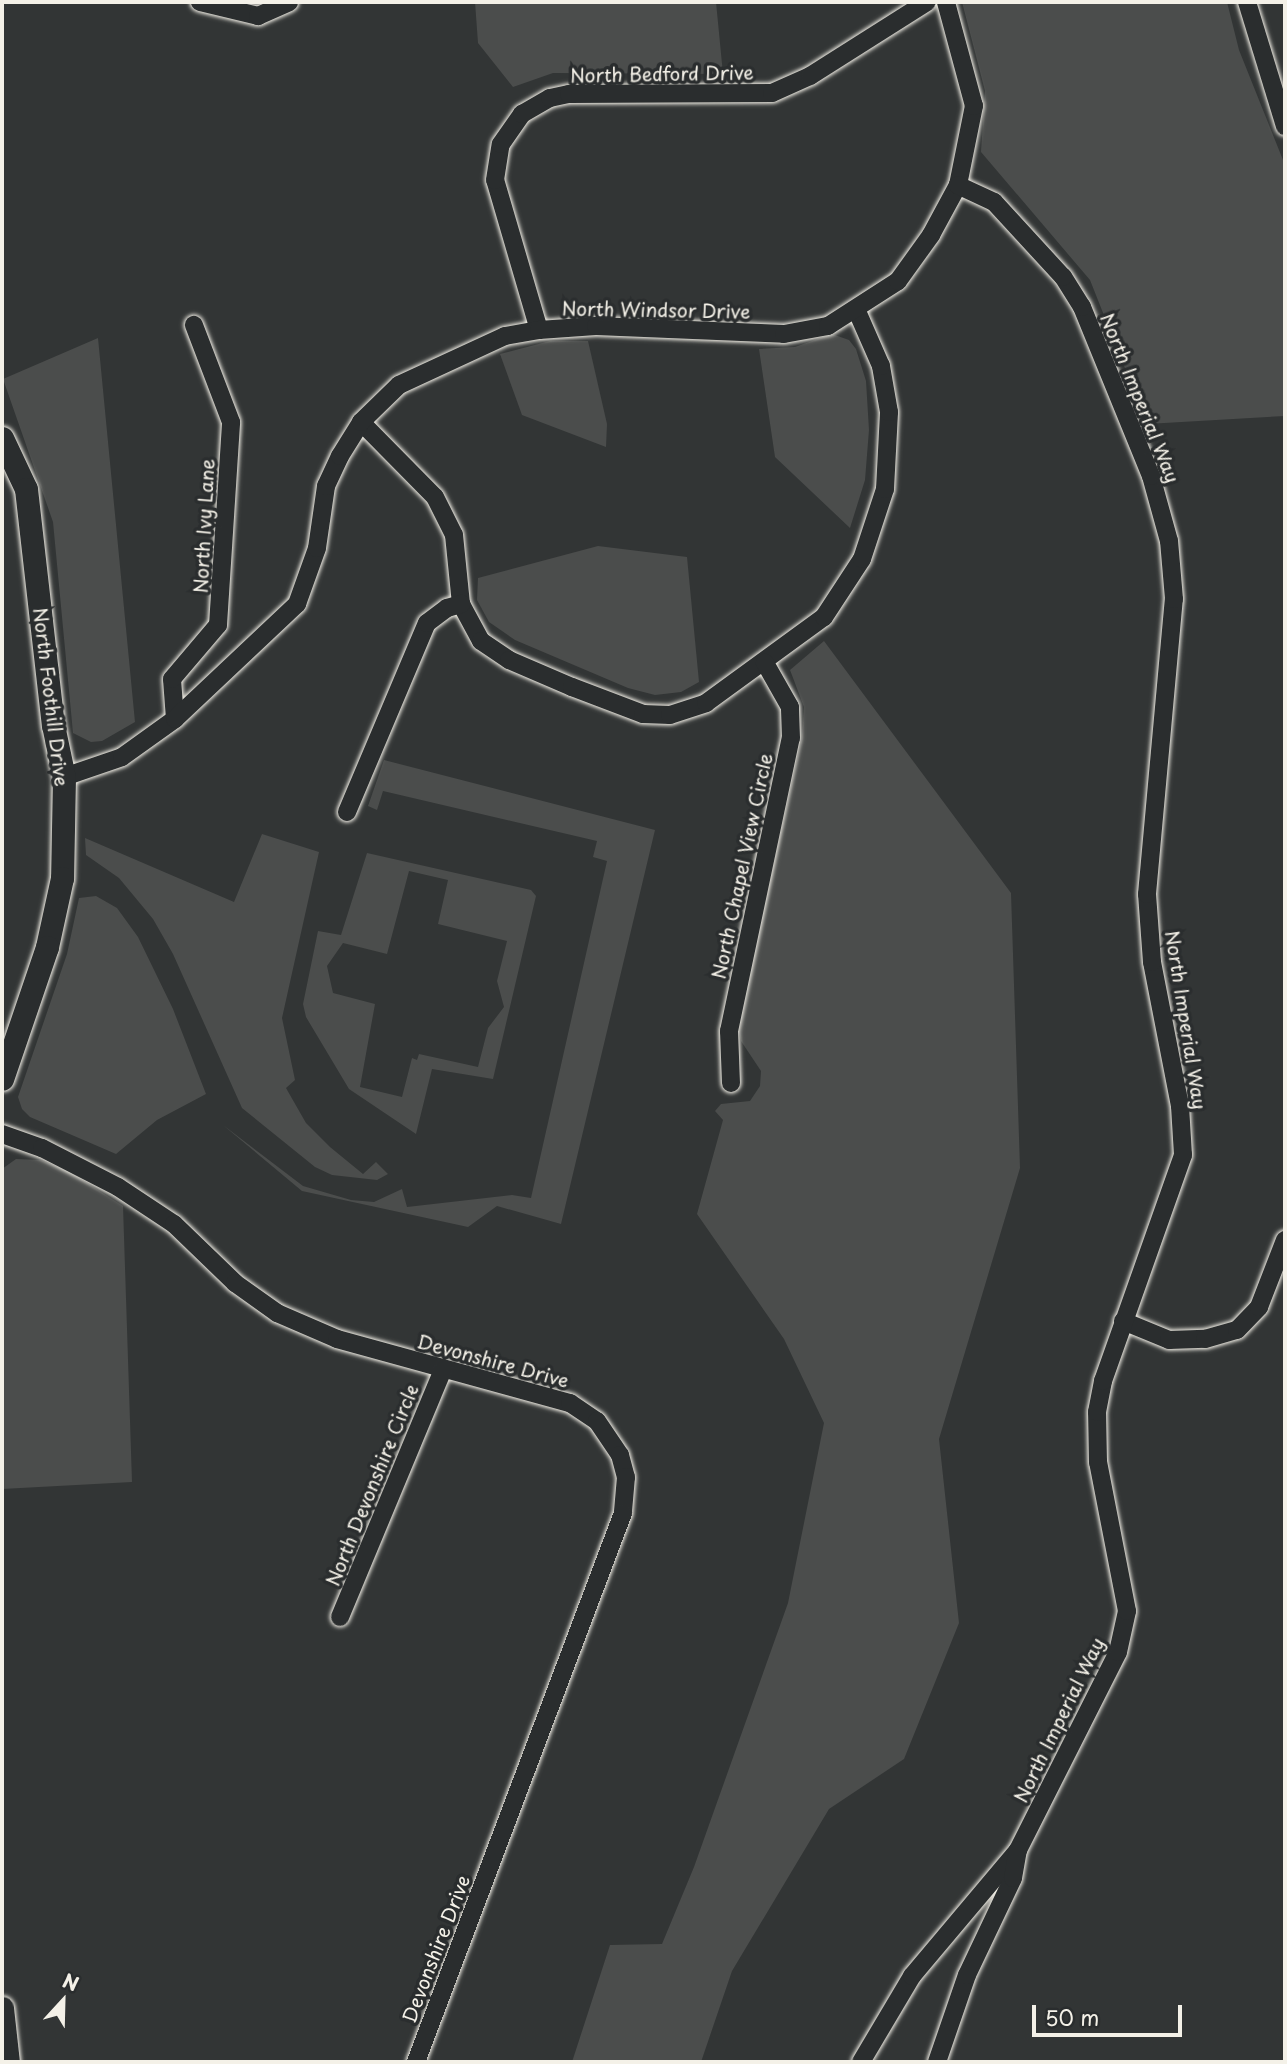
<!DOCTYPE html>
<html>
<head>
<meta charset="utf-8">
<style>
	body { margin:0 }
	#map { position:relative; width:1287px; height:2064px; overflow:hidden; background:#323535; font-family:"Playpen Sans",sans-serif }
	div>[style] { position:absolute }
	.green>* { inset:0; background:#4b4d4c }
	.roads { filter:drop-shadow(0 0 2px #f4f1e8) drop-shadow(0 0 2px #f4f1e8) }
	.minor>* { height:18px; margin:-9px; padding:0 9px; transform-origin:9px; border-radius:9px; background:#2a2d2e }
	.tertiary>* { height:23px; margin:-11.5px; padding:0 11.5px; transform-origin:11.5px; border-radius:11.5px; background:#2a2d2e }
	span { translate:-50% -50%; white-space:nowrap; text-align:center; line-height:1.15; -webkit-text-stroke:7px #2a2d2e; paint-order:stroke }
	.street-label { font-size:19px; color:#f4f1e8 }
	.frame { position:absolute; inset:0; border:4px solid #f4f1e8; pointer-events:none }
	.north { position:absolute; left:28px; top:1966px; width:70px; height:70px; -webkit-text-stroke:5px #2a2d2e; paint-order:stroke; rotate:22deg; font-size:19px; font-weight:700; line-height:28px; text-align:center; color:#f4f1e8 }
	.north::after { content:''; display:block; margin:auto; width:24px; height:32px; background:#f4f1e8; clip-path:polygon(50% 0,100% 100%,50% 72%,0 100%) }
	.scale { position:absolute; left:1032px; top:2005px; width:150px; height:32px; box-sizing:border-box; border:4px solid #f4f1e8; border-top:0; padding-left:9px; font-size:21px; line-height:24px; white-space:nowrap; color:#f4f1e8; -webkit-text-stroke:5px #2a2d2e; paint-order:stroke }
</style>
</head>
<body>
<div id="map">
	<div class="green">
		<div style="clip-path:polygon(475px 2px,716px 2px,723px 74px,553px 73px,513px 87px,478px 43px)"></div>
		<div style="clip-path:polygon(962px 2px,1227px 2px,1239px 50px,1285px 165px,1285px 416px,1147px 424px,1090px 280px,981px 152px,985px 91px)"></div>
		<div style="clip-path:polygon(832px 334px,849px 340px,856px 349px,866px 381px,869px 430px,865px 480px,850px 528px,775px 457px,759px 349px,795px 347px)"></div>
		<div style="clip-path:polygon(98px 338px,135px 722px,102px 741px,91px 742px,73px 733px,53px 522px,3px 379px)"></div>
		<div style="clip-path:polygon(550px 341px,588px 341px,607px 424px,606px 447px,522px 415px,500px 354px)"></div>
		<div style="clip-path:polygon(598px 546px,687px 557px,699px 682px,681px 692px,655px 695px,628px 688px,515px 640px,489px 622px,477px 600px,478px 578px)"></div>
		<div style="clip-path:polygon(824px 641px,1011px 893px,1020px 1168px,939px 1439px,959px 1623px,904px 1759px,829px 1809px,732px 1971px,701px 2062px,572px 2062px,610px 1945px,662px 1944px,694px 1867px,788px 1603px,824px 1423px,784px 1339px,697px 1214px,723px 1120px,715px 1111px,721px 1104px,750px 1101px,760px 1086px,761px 1071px,741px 1041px,738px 1026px,802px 738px,804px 707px,790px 670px)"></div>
		<div style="clip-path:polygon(384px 760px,655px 830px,561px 1224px,497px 1206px,468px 1227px,302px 1191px,223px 1125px,303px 1186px,351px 1200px,374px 1202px,402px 1189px,407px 1207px,512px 1195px,531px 1198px,607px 861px,593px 857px,597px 841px,383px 791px,377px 810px,368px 806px)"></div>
		<div style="clip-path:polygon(262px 834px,319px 852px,282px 1018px,295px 1080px,286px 1088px,306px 1123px,330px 1147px,363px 1174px,376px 1162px,388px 1174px,377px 1180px,332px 1175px,315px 1167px,242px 1108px,173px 954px,153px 919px,119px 878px,86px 855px,85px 838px,234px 902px)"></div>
		<div style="clip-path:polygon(evenodd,367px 853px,531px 890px,536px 896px,493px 1079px,432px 1069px,416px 1134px,349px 1089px,306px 1017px,303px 1004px,318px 931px,341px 935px,367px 853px,409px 871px,448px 880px,438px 924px,507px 941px,497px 981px,504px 1007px,488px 1028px,478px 1067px,419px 1054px,417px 1060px,412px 1058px,402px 1097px,360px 1087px,375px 1004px,333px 993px,327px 966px,343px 943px,387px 954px,409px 871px)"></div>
		<div style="clip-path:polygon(96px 896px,117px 908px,138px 937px,173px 1009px,206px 1094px,157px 1120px,116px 1154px,30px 1117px,22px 1109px,18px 1097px,67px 954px,79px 898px)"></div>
		<div style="clip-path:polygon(16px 1159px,40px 1160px,68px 1171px,123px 1206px,132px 1482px,2px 1489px,2px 1169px)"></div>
	</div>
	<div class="roads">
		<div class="minor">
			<div style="left:200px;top:2px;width:60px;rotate:13.6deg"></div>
			<div style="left:258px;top:16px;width:34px;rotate:-24deg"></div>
			<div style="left:1247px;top:2px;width:130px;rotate:73deg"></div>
			<div style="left:539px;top:330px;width:156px;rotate:-106.3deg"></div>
			<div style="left:495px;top:180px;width:36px;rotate:-81deg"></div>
			<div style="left:501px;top:144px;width:37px;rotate:-55deg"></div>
			<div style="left:522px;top:114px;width:32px;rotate:-30deg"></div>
			<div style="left:550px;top:98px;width:19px;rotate:-12deg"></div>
			<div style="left:569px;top:94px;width:203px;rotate:-0.3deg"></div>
			<div style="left:772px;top:93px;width:42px;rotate:-24.1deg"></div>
			<div style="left:810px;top:76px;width:138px;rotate:-32.3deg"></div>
			<div style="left:361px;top:422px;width:105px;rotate:45.4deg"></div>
			<div style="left:435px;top:497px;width:42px;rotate:63.4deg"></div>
			<div style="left:454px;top:535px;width:69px;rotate:84.2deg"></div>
			<div style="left:461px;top:604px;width:42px;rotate:61.6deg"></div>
			<div style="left:481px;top:641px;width:34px;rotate:34deg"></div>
			<div style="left:509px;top:660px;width:69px;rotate:23.2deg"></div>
			<div style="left:572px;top:687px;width:76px;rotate:20.8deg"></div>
			<div style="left:643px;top:714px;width:27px;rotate:2deg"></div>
			<div style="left:670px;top:715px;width:38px;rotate:-18deg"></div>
			<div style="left:706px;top:703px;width:146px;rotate:-36.1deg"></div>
			<div style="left:824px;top:617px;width:69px;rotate:-56.8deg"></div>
			<div style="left:862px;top:559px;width:74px;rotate:-71.8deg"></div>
			<div style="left:885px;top:489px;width:77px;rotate:-87deg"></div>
			<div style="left:889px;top:412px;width:47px;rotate:-99.9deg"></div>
			<div style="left:881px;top:366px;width:62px;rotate:-113.7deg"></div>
			<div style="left:175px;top:719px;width:40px;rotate:-94.3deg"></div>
			<div style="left:172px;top:679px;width:71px;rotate:-49.6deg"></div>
			<div style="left:218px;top:625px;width:203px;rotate:-86.3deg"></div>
			<div style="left:231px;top:422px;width:104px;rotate:-110.9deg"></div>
			<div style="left:64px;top:777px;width:61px;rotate:-19deg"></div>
			<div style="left:122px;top:757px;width:65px;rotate:-35.6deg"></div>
			<div style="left:175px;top:719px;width:168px;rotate:-43.3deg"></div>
			<div style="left:297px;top:604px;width:59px;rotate:-70.3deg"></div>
			<div style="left:317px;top:548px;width:63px;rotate:-81.7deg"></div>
			<div style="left:326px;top:486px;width:33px;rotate:-65deg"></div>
			<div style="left:340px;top:456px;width:40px;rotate:-58deg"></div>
			<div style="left:361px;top:422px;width:53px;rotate:-44.2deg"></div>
			<div style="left:399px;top:385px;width:117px;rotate:-24.8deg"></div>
			<div style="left:505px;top:336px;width:35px;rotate:-10deg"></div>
			<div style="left:539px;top:330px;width:57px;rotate:-4deg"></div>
			<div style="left:596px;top:326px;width:188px;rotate:2.4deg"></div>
			<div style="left:784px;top:334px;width:45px;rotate:-10.3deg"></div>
			<div style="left:828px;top:326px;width:83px;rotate:-32.7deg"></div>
			<div style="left:898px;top:281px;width:57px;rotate:-54.3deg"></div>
			<div style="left:931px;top:235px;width:57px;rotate:-61.6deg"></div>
			<div style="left:958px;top:185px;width:81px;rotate:-78.6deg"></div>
			<div style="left:974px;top:106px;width:108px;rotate:-105.1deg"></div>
			<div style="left:347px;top:812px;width:205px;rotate:-67.1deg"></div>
			<div style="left:427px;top:623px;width:25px;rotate:-37deg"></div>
			<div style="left:447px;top:608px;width:15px;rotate:-16deg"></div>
			<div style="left:731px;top:1083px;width:52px;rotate:-92.2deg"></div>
			<div style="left:729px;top:1031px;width:299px;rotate:-78.1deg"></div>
			<div style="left:791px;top:738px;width:31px;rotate:-92deg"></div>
			<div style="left:790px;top:707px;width:51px;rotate:-119.6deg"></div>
			<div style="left:2px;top:1134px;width:42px;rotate:19.3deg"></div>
			<div style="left:42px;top:1148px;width:85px;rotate:27.2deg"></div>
			<div style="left:118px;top:1187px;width:67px;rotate:33.5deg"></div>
			<div style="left:174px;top:1224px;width:85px;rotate:44deg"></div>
			<div style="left:235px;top:1283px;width:52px;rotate:35.5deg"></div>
			<div style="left:277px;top:1313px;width:65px;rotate:23.4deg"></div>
			<div style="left:337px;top:1339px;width:242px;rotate:15.4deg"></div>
			<div style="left:570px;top:1403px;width:32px;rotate:34deg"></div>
			<div style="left:597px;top:1421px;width:41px;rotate:55.9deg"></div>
			<div style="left:620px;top:1455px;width:23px;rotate:75deg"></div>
			<div style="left:626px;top:1477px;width:36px;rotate:95deg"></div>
			<div style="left:623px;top:1513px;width:587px;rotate:110.66deg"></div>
			<div style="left:1123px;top:1321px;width:50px;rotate:22.4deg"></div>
			<div style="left:1169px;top:1340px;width:36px;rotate:-2deg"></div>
			<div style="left:1205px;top:1339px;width:33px;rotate:-16deg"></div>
			<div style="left:1237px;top:1330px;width:32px;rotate:-46deg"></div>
			<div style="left:1259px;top:1307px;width:72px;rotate:-68.8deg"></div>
			<div style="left:340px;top:1617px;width:269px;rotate:-67.4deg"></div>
			<div style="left:861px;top:2062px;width:100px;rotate:-59.3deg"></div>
			<div style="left:912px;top:1976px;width:165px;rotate:-49.9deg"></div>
			<div style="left:1018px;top:1850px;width:222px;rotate:-63.2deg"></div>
			<div style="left:1118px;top:1652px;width:42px;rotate:-77.6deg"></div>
			<div style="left:1127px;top:1611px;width:152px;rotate:-101deg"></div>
			<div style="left:1098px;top:1462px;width:50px;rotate:-91.1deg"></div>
			<div style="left:1097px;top:1412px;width:32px;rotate:-79deg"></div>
			<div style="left:1103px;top:1381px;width:240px;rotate:-70.5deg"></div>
			<div style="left:1183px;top:1155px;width:49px;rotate:-93.5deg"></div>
			<div style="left:1180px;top:1106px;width:147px;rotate:-101deg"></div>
			<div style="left:1152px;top:962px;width:68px;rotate:-94.2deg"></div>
			<div style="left:1147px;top:894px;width:296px;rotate:-84.8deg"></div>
			<div style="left:1174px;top:599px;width:58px;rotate:-94.9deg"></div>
			<div style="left:1169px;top:541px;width:67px;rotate:-105.5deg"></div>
			<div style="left:1151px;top:476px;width:183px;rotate:-112.2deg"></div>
			<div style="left:1082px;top:307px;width:36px;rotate:-122deg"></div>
			<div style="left:1063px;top:277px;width:102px;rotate:-132.6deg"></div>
			<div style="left:994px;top:202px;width:40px;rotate:-155deg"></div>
			<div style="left:937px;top:2062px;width:92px;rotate:-71deg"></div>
			<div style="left:967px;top:1975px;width:107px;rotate:-64.6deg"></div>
			<div style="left:1013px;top:1878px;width:28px;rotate:-80deg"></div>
		</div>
		<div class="tertiary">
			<div style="left:2px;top:438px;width:56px;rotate:64.8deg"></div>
			<div style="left:26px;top:489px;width:238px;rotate:83.5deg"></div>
			<div style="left:53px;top:725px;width:53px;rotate:78.1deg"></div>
			<div style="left:64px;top:777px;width:101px;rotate:91.1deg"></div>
			<div style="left:62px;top:878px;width:71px;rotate:102.3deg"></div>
			<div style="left:47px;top:947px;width:139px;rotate:108.8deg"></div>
			<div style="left:2px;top:2008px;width:54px;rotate:83.7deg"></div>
		</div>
	</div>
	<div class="street-label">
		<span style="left:662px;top:74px;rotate:-1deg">North Bedford Drive</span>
		<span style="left:656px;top:310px;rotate:1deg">North Windsor Drive</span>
		<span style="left:1140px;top:398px;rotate:68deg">North Imperial Way</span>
		<span style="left:204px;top:526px;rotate:-87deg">North Ivy Lane</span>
		<span style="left:51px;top:697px;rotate:83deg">North Foothill Drive</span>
		<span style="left:742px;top:866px;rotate:-78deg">North Chapel View Circle</span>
		<span style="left:1186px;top:1020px;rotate:81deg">North Imperial Way</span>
		<span style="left:493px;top:1361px;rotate:15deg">Devonshire Drive</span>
		<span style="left:372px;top:1485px;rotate:-68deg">North Devonshire Circle</span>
		<span style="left:1059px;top:1720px;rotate:-64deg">North Imperial Way</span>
		<span style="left:436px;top:1949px;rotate:-69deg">Devonshire Drive</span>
	</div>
	<div class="frame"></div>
	<div class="north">N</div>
	<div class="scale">50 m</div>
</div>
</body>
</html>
